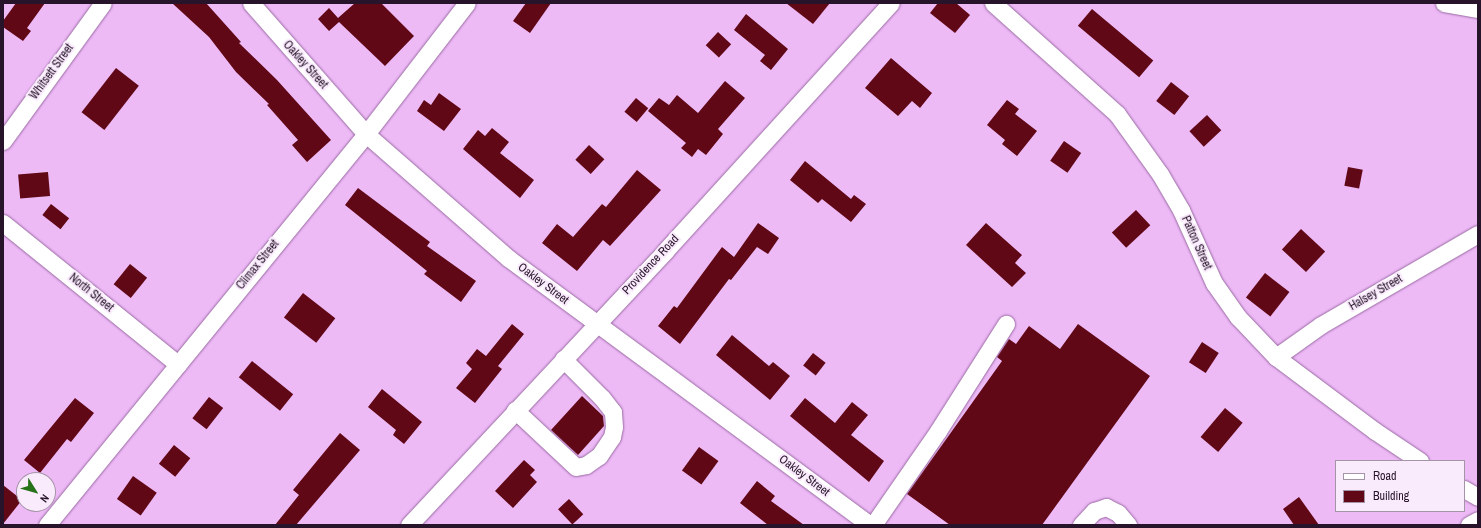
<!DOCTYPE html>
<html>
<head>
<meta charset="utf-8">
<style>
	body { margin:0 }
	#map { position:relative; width:1481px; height:528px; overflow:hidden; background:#edbaf6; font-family:"Archivo Narrow",sans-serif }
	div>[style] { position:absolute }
	.building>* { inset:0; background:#600815; transform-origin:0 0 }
	.roads { filter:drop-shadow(0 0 1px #996aa2) drop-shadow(0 0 1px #996aa2) }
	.minor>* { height:17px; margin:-8.5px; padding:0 8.5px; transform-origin:8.5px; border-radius:8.5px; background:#fff }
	span { translate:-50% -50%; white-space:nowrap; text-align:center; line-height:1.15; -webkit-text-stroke:4px #f9eafc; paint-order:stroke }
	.street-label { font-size:12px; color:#27142a }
	.frame { position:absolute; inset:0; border:4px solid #27142a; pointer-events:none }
	.legend { position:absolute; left:1335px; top:460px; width:130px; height:52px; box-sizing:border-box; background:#f9eafc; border:1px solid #a594a8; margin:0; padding:5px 7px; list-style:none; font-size:12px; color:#27142a }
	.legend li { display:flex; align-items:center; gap:8px; height:20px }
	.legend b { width:20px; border:1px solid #a594a8 }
	.north { position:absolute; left:16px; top:472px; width:40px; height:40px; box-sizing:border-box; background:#f9eafc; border:1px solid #a594a8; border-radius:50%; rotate:127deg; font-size:11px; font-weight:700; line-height:16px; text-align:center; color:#27142a }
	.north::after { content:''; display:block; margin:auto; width:14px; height:18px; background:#257218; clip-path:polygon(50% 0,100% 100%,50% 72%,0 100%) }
</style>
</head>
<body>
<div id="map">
	<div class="building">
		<div style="clip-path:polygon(16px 3px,45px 3px,27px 28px,31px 31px,23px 41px,3px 27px,3px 21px)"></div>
		<div style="clip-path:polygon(172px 3px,206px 3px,241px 42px,239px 43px,277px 80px,331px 140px,307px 162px,292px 145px,298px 140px,267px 105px,269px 104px,236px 72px,209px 37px)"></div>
		<div style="clip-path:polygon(355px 3px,381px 3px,414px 36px,385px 66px,339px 22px,329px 31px,318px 19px,329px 8px,338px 18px)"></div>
		<div style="clip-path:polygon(526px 3px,551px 3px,530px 33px,513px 21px)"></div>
		<div style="clip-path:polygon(786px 3px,830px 3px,813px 24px)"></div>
		<div style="clip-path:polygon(938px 3px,956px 3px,970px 15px,955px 33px,930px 13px)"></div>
		<div style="left:1092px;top:9px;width:80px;height:22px;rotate:40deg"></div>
		<div style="clip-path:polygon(746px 14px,788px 49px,771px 70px,760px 61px,765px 55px,734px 30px)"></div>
		<div style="left:718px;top:32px;width:18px;height:18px;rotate:43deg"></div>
		<div style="clip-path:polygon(891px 58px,932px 93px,920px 108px,912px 101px,898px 116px,865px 88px)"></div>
		<div style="left:116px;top:68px;width:29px;height:56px;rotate:38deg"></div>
		<div style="clip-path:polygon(725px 81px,745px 98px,718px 129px,723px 134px,706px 155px,698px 149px,692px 157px,681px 148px,686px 143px,648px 111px,659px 98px,669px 105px,677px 95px,698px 113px)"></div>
		<div style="left:1171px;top:82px;width:23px;height:24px;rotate:38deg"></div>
		<div style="clip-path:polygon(439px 93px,461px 109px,444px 131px,417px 111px,424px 100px,431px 105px)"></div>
		<div style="left:636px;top:98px;width:16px;height:18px;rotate:40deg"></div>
		<div style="clip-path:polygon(1007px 100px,1019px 109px,1015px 114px,1037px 131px,1017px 156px,1002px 144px,1005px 140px,987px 125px)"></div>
		<div style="left:1207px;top:115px;width:21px;height:24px;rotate:47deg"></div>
		<div style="clip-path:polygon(492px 128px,509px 142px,500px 153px,534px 180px,520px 198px,463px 149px,478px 130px,485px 136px)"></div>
		<div style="left:1064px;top:141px;width:21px;height:24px;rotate:35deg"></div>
		<div style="left:589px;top:145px;width:21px;height:20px;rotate:43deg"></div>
		<div style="clip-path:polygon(805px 161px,851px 199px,854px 195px,866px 204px,851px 222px,822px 199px,818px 203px,790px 180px)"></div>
		<div style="left:1348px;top:167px;width:15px;height:19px;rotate:11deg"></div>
		<div style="clip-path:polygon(637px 170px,661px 190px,610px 246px,603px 240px,577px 271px,542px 243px,557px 224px,573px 237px,602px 204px,606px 207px)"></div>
		<div style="left:48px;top:172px;width:24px;height:30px;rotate:85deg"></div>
		<div style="clip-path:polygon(358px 188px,430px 242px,427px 246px,476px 281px,461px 302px,424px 274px,427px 271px,345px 205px)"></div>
		<div style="left:51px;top:204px;width:23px;height:14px;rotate:38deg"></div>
		<div style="left:1136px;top:210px;width:21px;height:33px;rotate:47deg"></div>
		<div style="clip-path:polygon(758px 223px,779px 238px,768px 254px,757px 247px,731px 280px,729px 279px,680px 344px,658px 326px,674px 306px,677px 308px,722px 247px,734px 257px)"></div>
		<div style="clip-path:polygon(986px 223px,1022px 255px,1015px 263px,1026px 273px,1012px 287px,966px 245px)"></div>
		<div style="left:1301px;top:229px;width:33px;height:28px;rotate:43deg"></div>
		<div style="left:130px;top:264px;width:22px;height:26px;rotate:39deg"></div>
		<div style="left:1265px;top:273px;width:31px;height:31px;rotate:38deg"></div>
		<div style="left:303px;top:293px;width:41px;height:31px;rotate:38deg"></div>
		<div style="clip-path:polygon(512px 324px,524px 334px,498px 366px,502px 369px,475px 403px,456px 388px,472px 369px,466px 363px,477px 349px,486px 356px)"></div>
		<div style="clip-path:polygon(1078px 324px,1150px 376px,1042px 525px,950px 525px,907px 494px,1002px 361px,997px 357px,1009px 339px,1016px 344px,1029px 326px,1060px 349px)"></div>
		<div style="clip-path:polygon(732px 335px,769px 366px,773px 362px,790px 376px,770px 400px,716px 355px)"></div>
		<div style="left:1202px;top:342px;width:20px;height:24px;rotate:33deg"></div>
		<div style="left:813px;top:353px;width:16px;height:16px;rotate:38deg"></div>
		<div style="left:252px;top:361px;width:53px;height:21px;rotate:39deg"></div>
		<div style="clip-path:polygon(382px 389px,422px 422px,404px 444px,393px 435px,396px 430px,368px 407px)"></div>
		<div style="clip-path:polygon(582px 396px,603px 416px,604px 426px,578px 455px,551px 430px)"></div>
		<div style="left:209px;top:397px;width:18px;height:27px;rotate:38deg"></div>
		<div style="clip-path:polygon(75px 398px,94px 413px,71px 442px,67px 439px,40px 473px,24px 460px)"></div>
		<div style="clip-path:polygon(805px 398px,835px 423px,852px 402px,868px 415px,851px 435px,884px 461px,869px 482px,790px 416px)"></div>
		<div style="left:1225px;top:408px;width:23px;height:38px;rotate:40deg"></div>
		<div style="clip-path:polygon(340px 433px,360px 450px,296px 525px,275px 525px,299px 495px,293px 490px)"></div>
		<div style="left:174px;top:445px;width:21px;height:24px;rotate:39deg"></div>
		<div style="left:699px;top:447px;width:24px;height:29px;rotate:36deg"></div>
		<div style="clip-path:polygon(524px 460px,535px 470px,530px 475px,537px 482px,513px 508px,495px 491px)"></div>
		<div style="left:133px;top:476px;width:29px;height:28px;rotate:35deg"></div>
		<div style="clip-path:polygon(757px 481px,775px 496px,771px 501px,804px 525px,768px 525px,740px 503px)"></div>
		<div style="clip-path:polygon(3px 485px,22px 500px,3px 524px)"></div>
		<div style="clip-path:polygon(1299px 497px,1319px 525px,1294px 525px,1283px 509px)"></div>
		<div style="left:569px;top:499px;width:21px;height:15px;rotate:47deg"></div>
	</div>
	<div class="roads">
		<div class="minor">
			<div style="left:251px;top:3px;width:174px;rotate:48.7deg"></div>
			<div style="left:366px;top:134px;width:189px;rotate:41.1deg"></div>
			<div style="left:508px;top:258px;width:450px;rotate:36.4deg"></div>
			<div style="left:993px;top:3px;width:166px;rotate:41.8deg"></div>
			<div style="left:1117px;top:114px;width:74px;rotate:54.4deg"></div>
			<div style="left:1160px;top:174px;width:42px;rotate:59.7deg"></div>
			<div style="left:1181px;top:210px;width:80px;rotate:65.7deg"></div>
			<div style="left:1214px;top:283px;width:42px;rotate:54.8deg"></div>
			<div style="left:1238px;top:317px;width:55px;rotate:46.5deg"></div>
			<div style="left:1276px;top:357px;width:124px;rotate:36.8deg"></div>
			<div style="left:1375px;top:431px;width:54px;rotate:33.7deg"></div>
			<div style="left:1444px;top:3px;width:35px;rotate:10deg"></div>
			<div style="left:3px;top:141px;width:170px;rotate:-54.1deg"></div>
			<div style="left:3px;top:223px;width:225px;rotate:38.9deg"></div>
			<div style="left:1276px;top:357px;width:55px;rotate:-35.4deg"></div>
			<div style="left:1321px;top:325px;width:181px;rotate:-30.1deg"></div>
			<div style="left:515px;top:410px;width:83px;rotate:43.1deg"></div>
			<div style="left:576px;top:467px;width:10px;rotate:-11deg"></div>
			<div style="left:586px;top:465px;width:16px;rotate:-35deg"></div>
			<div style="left:599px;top:456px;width:23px;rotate:-56deg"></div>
			<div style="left:612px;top:437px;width:10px;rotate:-79deg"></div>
			<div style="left:614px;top:427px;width:15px;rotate:-94deg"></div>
			<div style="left:613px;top:412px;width:18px;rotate:-128deg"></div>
			<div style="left:602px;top:398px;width:55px;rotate:-135deg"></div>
			<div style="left:1464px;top:489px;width:16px;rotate:30deg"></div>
			<div style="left:47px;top:525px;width:505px;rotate:-50.79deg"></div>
			<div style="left:366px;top:134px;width:165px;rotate:-52.4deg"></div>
			<div style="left:409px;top:525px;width:376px;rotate:-46.9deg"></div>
			<div style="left:666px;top:250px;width:334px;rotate:-47.7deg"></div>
			<div style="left:873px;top:525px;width:114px;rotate:-55.3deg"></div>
			<div style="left:938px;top:431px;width:127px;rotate:-57.6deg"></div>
			<div style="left:1081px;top:525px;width:19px;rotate:-47deg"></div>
			<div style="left:1094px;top:511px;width:13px;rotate:-18deg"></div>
			<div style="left:1106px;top:507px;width:13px;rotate:27deg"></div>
			<div style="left:1118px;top:513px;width:16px;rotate:50deg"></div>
			<div style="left:1469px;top:525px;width:10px;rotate:-29deg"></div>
		</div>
	</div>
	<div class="street-label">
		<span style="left:305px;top:65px;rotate:48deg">Oakley Street</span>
		<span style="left:52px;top:72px;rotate:-54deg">Whitsett Street</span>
		<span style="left:1196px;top:243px;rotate:66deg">Patton Street</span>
		<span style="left:258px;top:265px;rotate:-51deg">Climax Street</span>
		<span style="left:651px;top:265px;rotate:-47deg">Providence Road</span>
		<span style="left:543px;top:284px;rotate:37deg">Oakley Street</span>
		<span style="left:91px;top:293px;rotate:39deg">North Street</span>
		<span style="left:1376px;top:293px;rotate:-30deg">Halsey Street</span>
		<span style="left:804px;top:476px;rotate:37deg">Oakley Street</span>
	</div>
	<div class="frame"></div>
	<ul class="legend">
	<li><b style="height:5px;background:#fff"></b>Road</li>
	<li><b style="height:11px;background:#600815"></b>Building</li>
	</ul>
	<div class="north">N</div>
</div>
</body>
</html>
